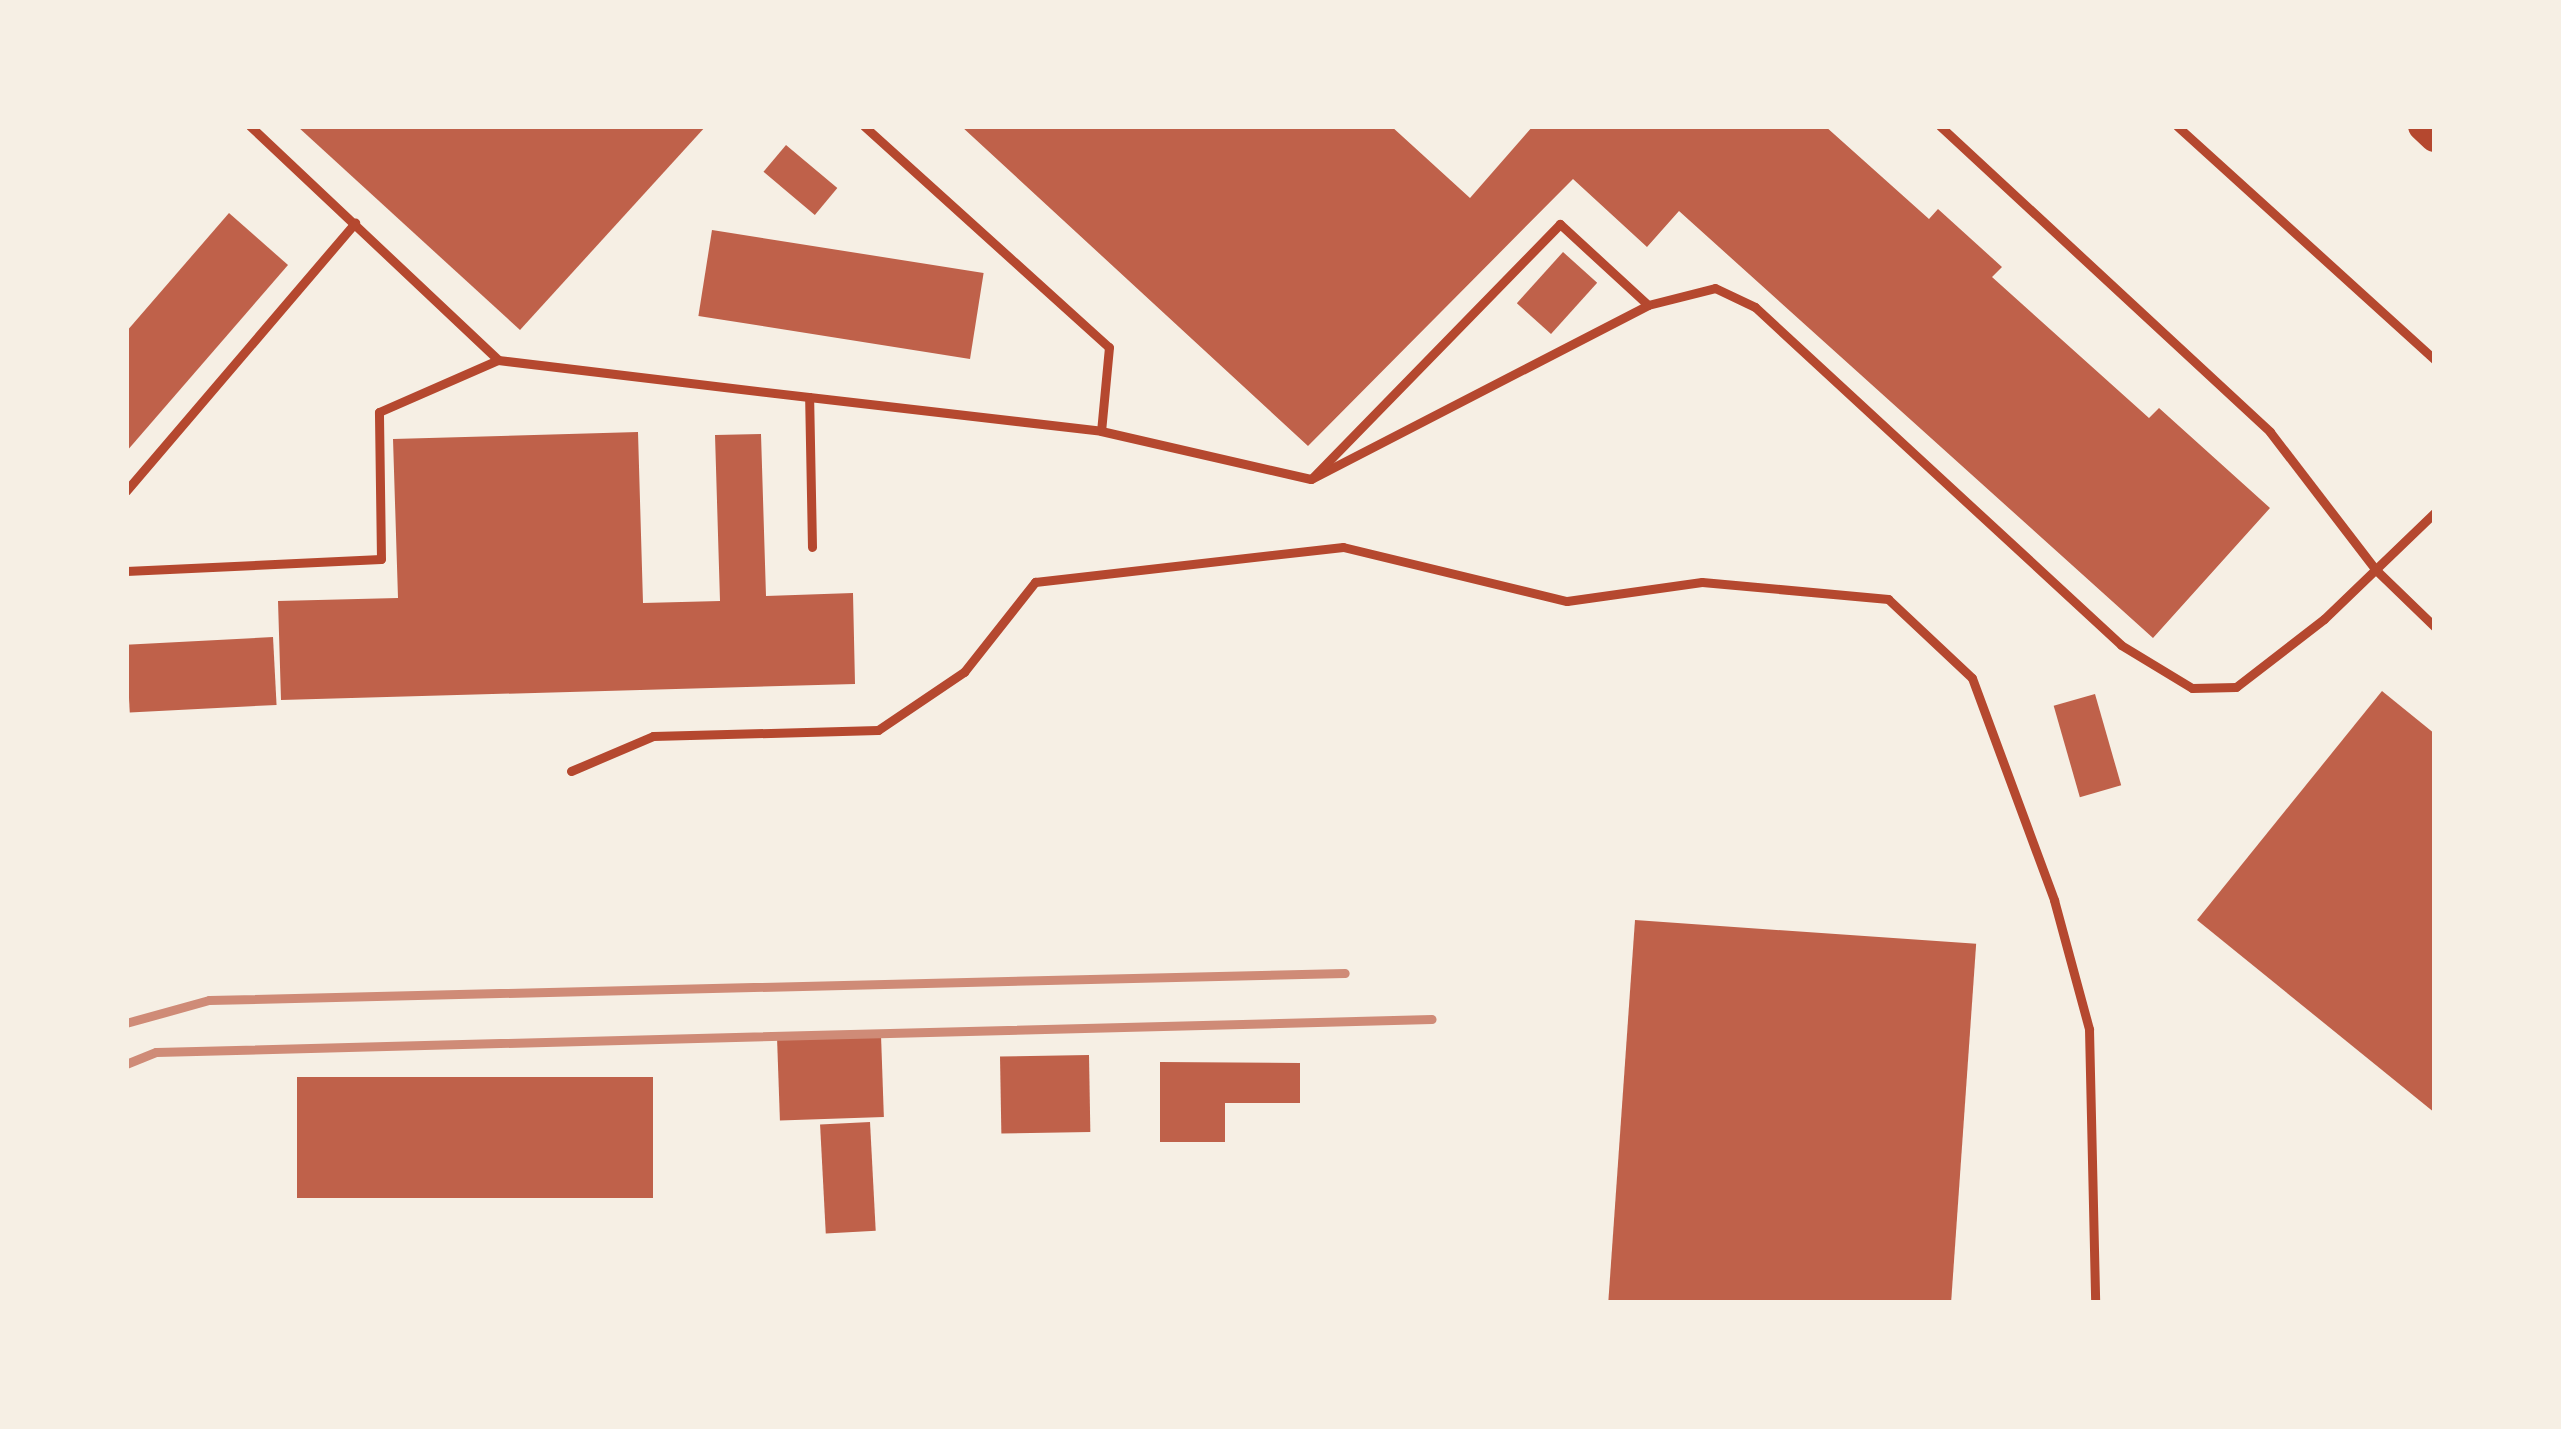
<!DOCTYPE html>
<html>
<head>
<meta charset="utf-8">
<style>
	body { margin:0 }
	#map { position:relative; width:2561px; height:1429px; overflow:hidden; background:#f6efe4; font-family:"Noto Sans",sans-serif }
	div>[style] { position:absolute }
	.building>* { inset:0; background:#bf614a; transform-origin:0 0 }
	.service>* { height:9px; margin:-4.5px; padding:0 4.5px; transform-origin:4.5px; border-radius:4.5px; background:#b5482f }
	.primary>* { height:30px; margin:-15px; padding:0 15px; transform-origin:15px; border-radius:15px; background:#b5482f }
	.rail>* { height:9px; margin:-4.5px; padding:0 4.5px; transform-origin:4.5px; border-radius:4.5px; background:#cf8b77 }
	span { translate:-50% -50%; white-space:nowrap; text-align:center; line-height:1.15; -webkit-text-stroke:12px #f6efe4; paint-order:stroke }
	.frame { position:absolute; inset:0; border:129px solid #f6efe4; pointer-events:none }
</style>
</head>
<body>
<div id="map">
	<div class="building">
		<div style="clip-path:polygon(297px 126px,706px 126px,520px 330px)"></div>
		<div style="clip-path:polygon(961px 126px,1391px 126px,1470px 198px,1533px 126px,1825px 126px,1929px 219px,1938px 209px,2002px 267px,1992px 277px,2149px 418px,2159px 408px,2270px 508px,2153px 638px,1679px 211px,1647px 247px,1573px 179px,1308px 446px)"></div>
		<div style="left:786px;top:145px;width:67px;height:35px;rotate:40deg"></div>
		<div style="clip-path:polygon(229px 213px,288px 265px,126px 452px,126px 332px)"></div>
		<div style="left:712px;top:230px;width:275px;height:87px;rotate:9deg"></div>
		<div style="left:1563px;top:252px;width:46px;height:69px;rotate:42deg"></div>
		<div style="clip-path:polygon(638px 432px,643px 603px,720px 601px,715px 435px,761px 434px,766px 596px,853px 593px,855px 684px,281px 700px,278px 601px,398px 598px,393px 439px)"></div>
		<div style="left:273px;top:637px;width:68px;height:147px;rotate:87deg"></div>
		<div style="clip-path:polygon(2382px 691px,2435px 734px,2435px 1113px,2197px 920px)"></div>
		<div style="left:2095px;top:694px;width:95px;height:43px;rotate:74deg"></div>
		<div style="left:1635px;top:920px;width:342px;height:383px;rotate:4deg"></div>
		<div style="left:881px;top:1035px;width:82px;height:104px;rotate:88deg"></div>
		<div style="left:1089px;top:1055px;width:77px;height:89px;rotate:89deg"></div>
		<div style="clip-path:polygon(1160px 1062px,1300px 1063px,1300px 1103px,1225px 1103px,1225px 1142px,1160px 1142px)"></div>
		<div style="left:297px;top:1077px;width:356px;height:121px"></div>
		<div style="left:870px;top:1122px;width:109px;height:50px;rotate:87deg"></div>
	</div>
	<div class="service">
		<div style="left:250px;top:126px;width:341px;rotate:43.3deg"></div>
		<div style="left:498px;top:360px;width:313px;rotate:6.8deg"></div>
		<div style="left:864px;top:126px;width:330px;rotate:42.1deg"></div>
		<div style="left:1109px;top:347px;width:84px;rotate:95.4deg"></div>
		<div style="left:1940px;top:126px;width:450px;rotate:42.8deg"></div>
		<div style="left:2270px;top:432px;width:173px;rotate:52.5deg"></div>
		<div style="left:2375px;top:569px;width:83px;rotate:44deg"></div>
		<div style="left:2177px;top:126px;width:348px;rotate:42.2deg"></div>
		<div style="left:1648px;top:305px;width:69px;rotate:-14.2deg"></div>
		<div style="left:1715px;top:288px;width:44px;rotate:25.4deg"></div>
		<div style="left:1755px;top:307px;width:498px;rotate:42.7deg"></div>
		<div style="left:2121px;top:645px;width:83px;rotate:31.2deg"></div>
		<div style="left:2192px;top:688px;width:44px;rotate:-1.3deg"></div>
		<div style="left:2236px;top:687px;width:111px;rotate:-37.7deg"></div>
		<div style="left:2324px;top:619px;width:154px;rotate:-43.9deg"></div>
		<div style="left:126px;top:491px;width:353px;rotate:-49.5deg"></div>
		<div style="left:812px;top:547px;width:150px;rotate:-91.1deg"></div>
		<div style="left:809px;top:397px;width:294px;rotate:6.6deg"></div>
		<div style="left:1101px;top:431px;width:215px;rotate:12.9deg"></div>
		<div style="left:1311px;top:479px;width:379px;rotate:-27.3deg"></div>
		<div style="left:1648px;top:305px;width:120px;rotate:-137.4deg"></div>
		<div style="left:1560px;top:224px;width:356px;rotate:134.3deg"></div>
		<div style="left:126px;top:571px;width:255px;rotate:-2.7deg"></div>
		<div style="left:381px;top:559px;width:147px;rotate:-90.8deg"></div>
		<div style="left:379px;top:412px;width:130px;rotate:-23.6deg"></div>
		<div style="left:571px;top:771px;width:89px;rotate:-23.1deg"></div>
		<div style="left:653px;top:736px;width:225px;rotate:-1.5deg"></div>
		<div style="left:878px;top:730px;width:104px;rotate:-34deg"></div>
		<div style="left:964px;top:672px;width:115px;rotate:-51.7deg"></div>
		<div style="left:1035px;top:582px;width:310px;rotate:-6.5deg"></div>
		<div style="left:1343px;top:547px;width:230px;rotate:13.6deg"></div>
		<div style="left:1567px;top:601px;width:136px;rotate:-8deg"></div>
		<div style="left:1702px;top:582px;width:187px;rotate:5.2deg"></div>
		<div style="left:1888px;top:599px;width:115px;rotate:43.2deg"></div>
		<div style="left:1972px;top:678px;width:237px;rotate:69.7deg"></div>
		<div style="left:2054px;top:900px;width:134px;rotate:74.8deg"></div>
		<div style="left:2089px;top:1029px;width:274px;rotate:88.7deg"></div>
	</div>
	<div class="primary">
		<div style="left:2423px;top:126px;width:16px;rotate:43deg"></div>
	</div>
	<div class="rail">
		<div style="left:126px;top:1023px;width:86px;rotate:-15.5deg"></div>
		<div style="left:209px;top:1000px;width:1136px;rotate:-1.36deg"></div>
		<div style="left:126px;top:1064px;width:32px;rotate:-22deg"></div>
		<div style="left:156px;top:1052px;width:1276px;rotate:-1.48deg"></div>
	</div>
	<div class="frame"></div>
</div>
</body>
</html>
